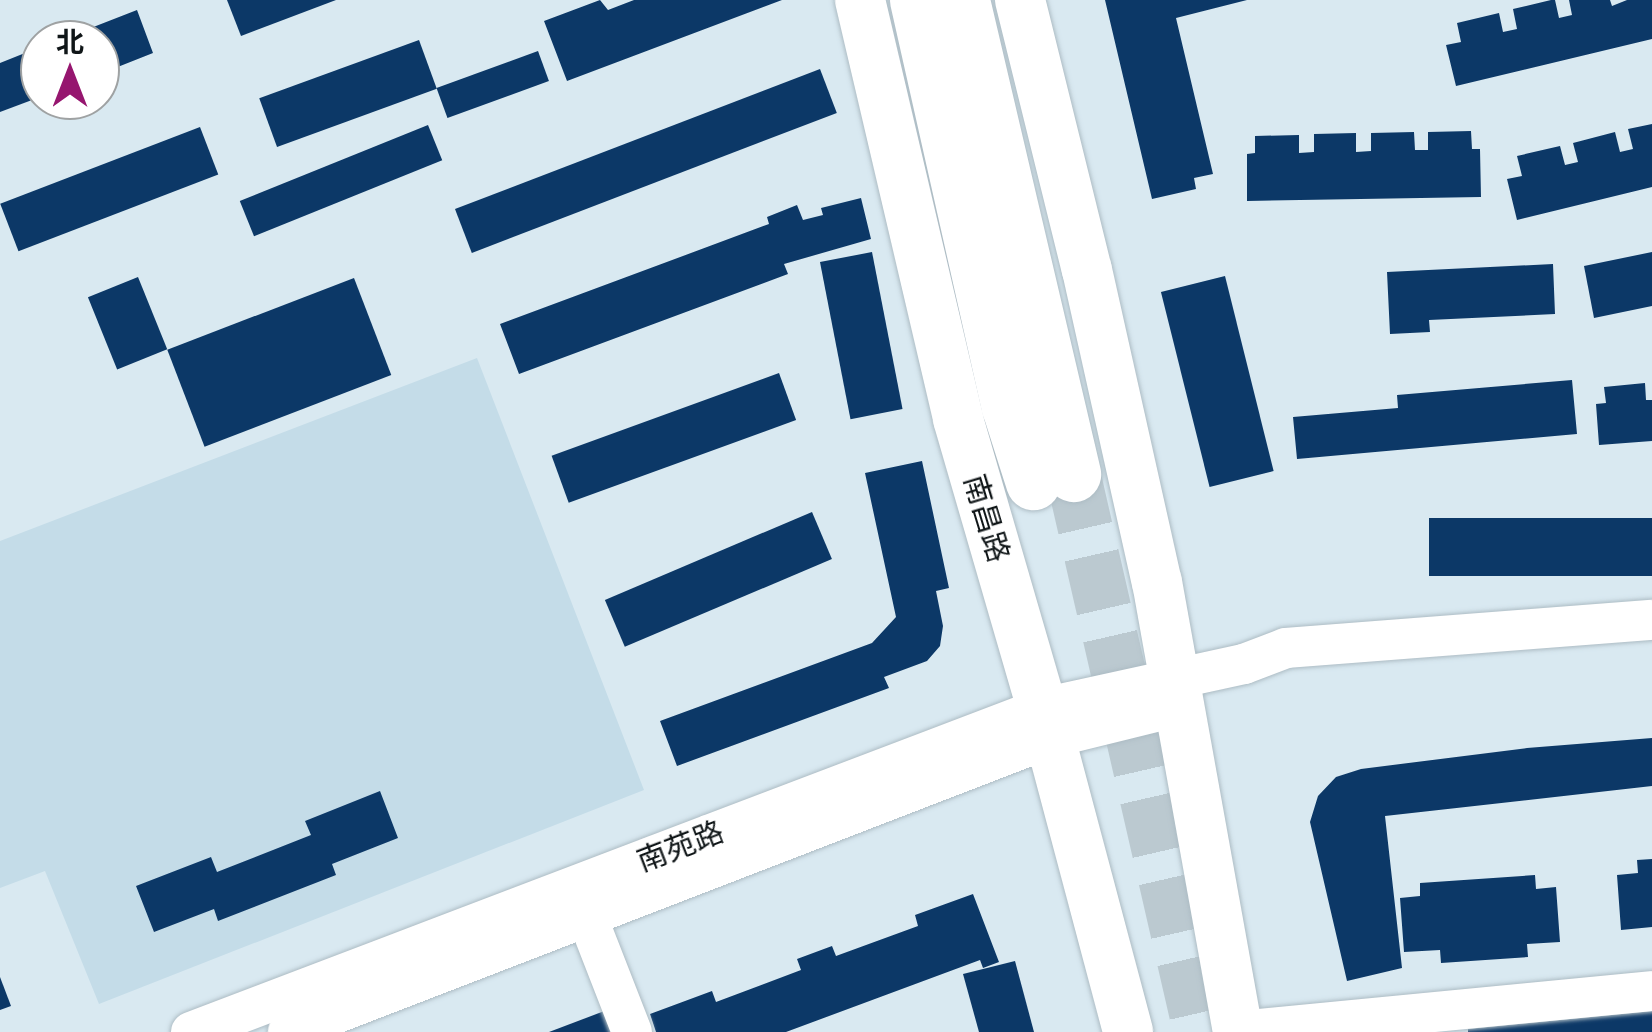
<!DOCTYPE html>
<html>
<head>
<meta charset="utf-8">
<style>
	body { margin:0 }
	#map { position:relative; width:1652px; height:1032px; overflow:hidden; background:#d9e9f1; font-family:"PT Sans","Noto Sans SC",sans-serif }
	div>[style] { position:absolute }
	.built>* { inset:0; background:#c4dce8 }
	.building>* { inset:0; background:#0c3867; transform-origin:0 0 }
	.highway-tunnel>* { height:55px; margin-top:-27.5px; transform-origin:0; background:repeating-linear-gradient(90deg,#bbc9d0 0 55px,transparent 0 83px) }
	.roads { filter:drop-shadow(0 0 2px #adbcc4) drop-shadow(0 0 2px #adbcc4) }
	.minor>* { height:40px; margin:-20px; padding:0 20px; transform-origin:20px; border-radius:20px; background:#fff }
	.major>* { height:50px; margin:-25px; padding:0 25px; transform-origin:25px; border-radius:25px; background:#fff }
	.highway>* { height:55px; margin:-27.5px; padding:0 27.5px; transform-origin:27.5px; border-radius:27.5px; background:#fff }
	span { translate:-50% -50%; white-space:nowrap; text-align:center; line-height:1.15; -webkit-text-stroke:10px #fff; paint-order:stroke }
	.street-label { font-size:30px; color:#101618 }
	.north { position:absolute; left:20px; top:20px; width:100px; height:100px; box-sizing:border-box; background:#fff; border:2px solid #9fa2a3; border-radius:50%; rotate:0deg; font-size:28px; font-weight:700; line-height:40px; text-align:center; color:#101618 }
	.north::after { content:''; display:block; margin:auto; width:35px; height:45px; background:#96166f; clip-path:polygon(50% 0,100% 100%,50% 72%,0 100%) }
</style>
</head>
<body>
<div id="map">
	<div class="built">
		<div style="clip-path:polygon(477px 358px,644px 790px,99px 1004px,45px 871px,0 888px,0 541px)"></div>
	</div>
	<div class="building">
		<div style="clip-path:polygon(227px 0,336px 0,241px 36px)"></div>
		<div style="clip-path:polygon(600px 0,608px 10px,634px 0,782px 0,567px 81px,544px 21px)"></div>
		<div style="clip-path:polygon(1105px 0,1247px 0,1176px 18px,1213px 174px,1194px 178px,1196px 189px,1152px 199px)"></div>
		<div style="clip-path:polygon(1551px 0,1555px 0,1559px 18px,1572px 15px,1569px 0,1610px 0,1612px 6px,1627px 0,1652px 0,1652px 39px,1456px 86px,1446px 45px,1461px 42px,1457px 23px,1499px 13px,1503px 32px,1517px 29px,1513px 9px)"></div>
		<div style="clip-path:polygon(137px 10px,153px 53px,100px 74px,100px 40px,60px 40px)"></div>
		<div style="left:419px;top:40px;width:52px;height:170px;rotate:70deg"></div>
		<div style="clip-path:polygon(40px 47px,40px 97px,0 112px,0 63px)"></div>
		<div style="left:538px;top:51px;width:32px;height:108px;rotate:70deg"></div>
		<div style="left:820px;top:69px;width:47px;height:391px;rotate:69deg"></div>
		<div style="clip-path:polygon(1652px 124px,1652px 187px,1517px 220px,1507px 179px,1522px 176px,1517px 156px,1560px 146px,1565px 165px,1578px 162px,1573px 143px,1615px 132px,1620px 152px,1633px 149px,1628px 129px)"></div>
		<div style="left:428px;top:125px;width:38px;height:203px;rotate:68deg"></div>
		<div style="left:200px;top:127px;width:51px;height:214px;rotate:69deg"></div>
		<div style="clip-path:polygon(1471px 131px,1472px 149px,1480px 149px,1481px 197px,1247px 201px,1247px 154px,1255px 153px,1255px 136px,1299px 135px,1299px 153px,1314px 152px,1314px 134px,1356px 133px,1356px 152px,1371px 151px,1371px 133px,1414px 132px,1415px 150px,1428px 150px,1428px 132px)"></div>
		<div style="clip-path:polygon(861px 198px,871px 239px,784px 264px,788px 274px,519px 374px,500px 324px,769px 224px,767px 217px,797px 205px,803px 220px,823px 215px,821px 208px)"></div>
		<div style="left:872px;top:252px;width:160px;height:53px;rotate:79deg"></div>
		<div style="clip-path:polygon(1652px 252px,1652px 306px,1594px 318px,1584px 266px)"></div>
		<div style="clip-path:polygon(1553px 264px,1555px 314px,1429px 320px,1430px 332px,1390px 334px,1387px 272px)"></div>
		<div style="left:1225px;top:276px;width:201px;height:66px;rotate:76deg"></div>
		<div style="left:138px;top:277px;width:78px;height:54px;rotate:68deg"></div>
		<div style="left:354px;top:278px;width:104px;height:200px;rotate:69deg"></div>
		<div style="left:779px;top:373px;width:50px;height:242px;rotate:70deg"></div>
		<div style="clip-path:polygon(1572px 380px,1577px 434px,1297px 459px,1293px 417px,1398px 408px,1397px 395px)"></div>
		<div style="clip-path:polygon(1645px 383px,1646px 400px,1652px 400px,1652px 441px,1599px 445px,1596px 404px,1606px 403px,1604px 387px)"></div>
		<div style="clip-path:polygon(922px 461px,949px 588px,936px 591px,943px 626px,940px 646px,927px 661px,884px 677px,889px 688px,677px 766px,660px 721px,872px 643px,896px 617px,865px 473px)"></div>
		<div style="left:812px;top:512px;width:51px;height:225px;rotate:67deg"></div>
		<div style="left:1652px;top:518px;width:58px;height:223px;rotate:90deg"></div>
		<div style="clip-path:polygon(1652px 738px,1652px 786px,1385px 816px,1402px 968px,1347px 981px,1310px 822px,1318px 796px,1336px 777px,1361px 769px,1527px 748px)"></div>
		<div style="clip-path:polygon(380px 791px,398px 838px,332px 864px,336px 875px,218px 921px,214px 909px,154px 932px,136px 886px,211px 857px,217px 872px,311px 835px,305px 821px)"></div>
		<div style="clip-path:polygon(1652px 859px,1652px 927px,1621px 930px,1617px 875px,1638px 873px,1637px 860px)"></div>
		<div style="clip-path:polygon(1535px 875px,1536px 889px,1556px 887px,1560px 942px,1527px 944px,1528px 957px,1441px 963px,1440px 950px,1404px 952px,1400px 898px,1420px 896px,1420px 883px)"></div>
		<div style="clip-path:polygon(973px 894px,999px 962px,983px 968px,980px 960px,786px 1032px,656px 1032px,650px 1014px,712px 991px,716px 1002px,801px 970px,797px 959px,832px 946px,836px 956px,918px 926px,915px 915px)"></div>
		<div style="clip-path:polygon(1015px 961px,1034px 1032px,979px 1032px,963px 974px)"></div>
		<div style="clip-path:polygon(0 977px,11px 1006px,0 1010px)"></div>
		<div style="clip-path:polygon(607px 1010px,616px 1032px,549px 1032px)"></div>
		<div style="clip-path:polygon(1652px 1011px,1652px 1032px,1468px 1032px,1468px 1029px)"></div>
	</div>
	<div class="highway-tunnel">
		<div style="left:1073px;top:474px;width:572px;rotate:77.08deg"></div>
	</div>
	<div class="roads">
		<div class="minor">
			<div style="left:584px;top:909px;width:132px;rotate:68.7deg"></div>
			<div style="left:1238px;top:1031px;width:416px;rotate:-5.5deg"></div>
			<div style="left:191px;top:1032px;width:911px;rotate:-20.84deg"></div>
			<div style="left:1042px;top:708px;width:207px;rotate:-12.3deg"></div>
			<div style="left:1244px;top:664px;width:45px;rotate:-20.9deg"></div>
			<div style="left:1286px;top:648px;width:367px;rotate:-4.4deg"></div>
			<div style="left:288px;top:1032px;width:817px;rotate:-21.1deg"></div>
			<div style="left:1050px;top:738px;width:133px;rotate:-13.9deg"></div>
		</div>
		<div class="major">
			<div style="left:860px;top:0;width:430px;rotate:76.8deg"></div>
			<div style="left:958px;top:419px;width:301px;rotate:73.8deg"></div>
			<div style="left:1042px;top:708px;width:335px;rotate:75.1deg"></div>
			<div style="left:1020px;top:0;width:278px;rotate:76.1deg"></div>
			<div style="left:1087px;top:270px;width:320px;rotate:77.4deg"></div>
			<div style="left:1157px;top:582px;width:457px;rotate:79.8deg"></div>
		</div>
		<div class="highway">
			<div style="left:917px;top:0;width:417px;rotate:77.3deg"></div>
			<div style="left:1009px;top:407px;width:79px;rotate:72.3deg"></div>
			<div style="left:962px;top:0;width:487px;rotate:76.8deg"></div>
		</div>
	</div>
	<div class="street-label">
		<span style="left:987px;top:518px;rotate:73deg">南昌路</span>
		<span style="left:680px;top:846px;rotate:-21deg">南苑路</span>
	</div>
	<div class="north">北</div>
</div>
</body>
</html>
